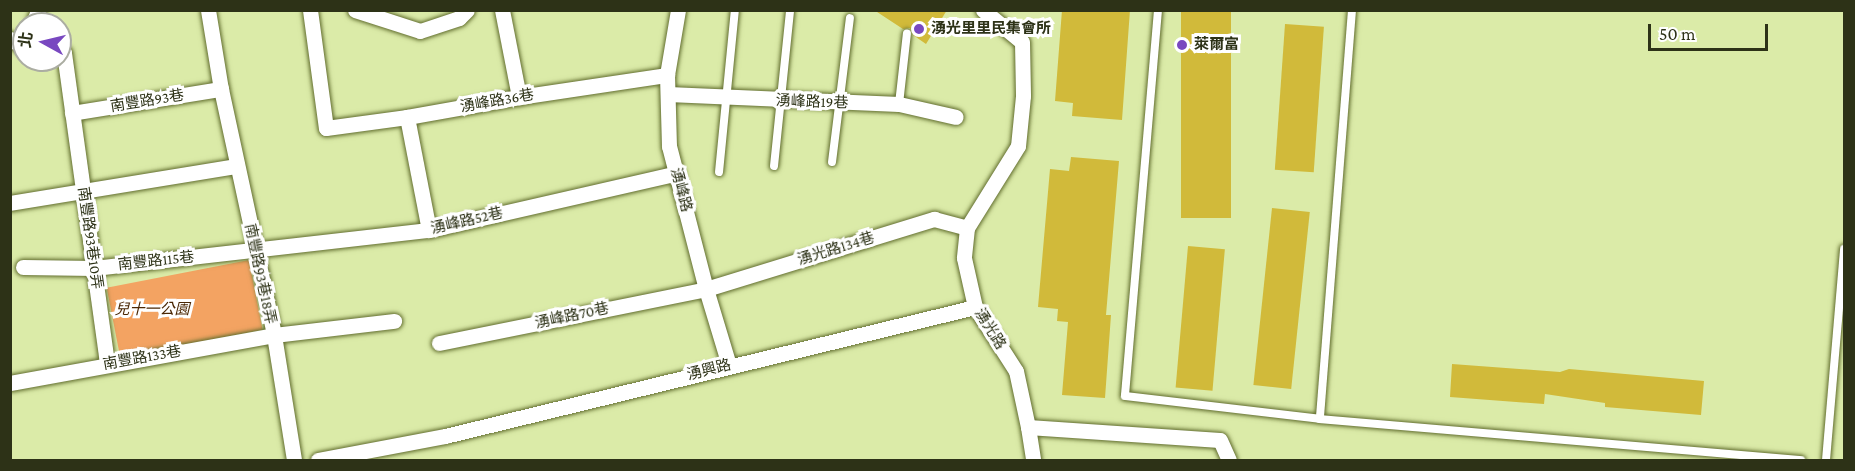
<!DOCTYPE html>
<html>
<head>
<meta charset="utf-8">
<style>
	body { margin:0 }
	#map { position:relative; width:1855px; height:471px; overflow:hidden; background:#dbeba8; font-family:"Crimson Pro","Noto Sans TC",serif }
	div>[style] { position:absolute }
	.green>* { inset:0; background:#f3a362; transform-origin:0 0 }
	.building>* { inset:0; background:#d1ba3a; transform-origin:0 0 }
	.roads { filter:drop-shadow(0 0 2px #616d2e) drop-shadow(0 0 2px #616d2e) }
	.service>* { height:8px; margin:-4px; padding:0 4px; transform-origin:4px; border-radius:4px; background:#fff }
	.minor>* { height:15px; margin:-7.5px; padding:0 7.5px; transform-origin:7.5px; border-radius:7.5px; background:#fff }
	.dots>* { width:16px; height:16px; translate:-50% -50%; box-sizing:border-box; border:3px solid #fff; border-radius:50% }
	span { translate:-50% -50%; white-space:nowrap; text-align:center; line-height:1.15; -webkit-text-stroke:6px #fff; paint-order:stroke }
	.poi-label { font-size:15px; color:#2d3217; font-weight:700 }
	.left { translate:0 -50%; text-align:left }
	.street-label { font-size:15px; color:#2d3217 }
	.park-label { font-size:15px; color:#4a2704; font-style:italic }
	.frame { position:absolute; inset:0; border:12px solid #2d3217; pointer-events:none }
	.north { position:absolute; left:12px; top:12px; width:60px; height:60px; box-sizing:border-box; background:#fff; border:2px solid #abada2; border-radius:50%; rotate:278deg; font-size:16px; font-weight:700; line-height:24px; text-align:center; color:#2d3217 }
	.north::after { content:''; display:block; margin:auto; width:21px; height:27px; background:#7948c0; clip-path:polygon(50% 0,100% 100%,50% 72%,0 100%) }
	.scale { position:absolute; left:1648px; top:24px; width:120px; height:27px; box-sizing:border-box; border:3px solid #2d3217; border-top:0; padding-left:8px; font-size:18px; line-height:21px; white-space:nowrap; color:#2d3217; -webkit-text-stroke:4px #fff; paint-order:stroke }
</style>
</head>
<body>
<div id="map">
	<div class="green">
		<div style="left:249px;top:260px;width:71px;height:145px;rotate:79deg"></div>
	</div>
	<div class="building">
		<div style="clip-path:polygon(874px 10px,947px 10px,926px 44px,913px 35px,910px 28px,903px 29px)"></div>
		<div style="clip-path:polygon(1062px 10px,1130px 10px,1122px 120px,1072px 116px,1073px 103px,1055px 101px)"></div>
		<div style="left:1181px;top:10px;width:50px;height:208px"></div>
		<div style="left:1285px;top:24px;width:39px;height:146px;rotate:4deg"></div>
		<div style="clip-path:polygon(1071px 157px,1119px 161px,1106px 315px,1111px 315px,1105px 398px,1062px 395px,1068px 322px,1057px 321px,1058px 309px,1038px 307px,1050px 169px,1069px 171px)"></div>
		<div style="left:1272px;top:208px;width:38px;height:178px;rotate:6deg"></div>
		<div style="left:1188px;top:246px;width:37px;height:142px;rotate:5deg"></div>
		<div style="clip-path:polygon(1452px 364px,1560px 372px,1569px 369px,1704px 381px,1701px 415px,1605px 407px,1605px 403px,1545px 394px,1544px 404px,1450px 397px)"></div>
	</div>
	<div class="roads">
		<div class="service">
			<div style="left:1158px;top:10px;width:387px;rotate:94.9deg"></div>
			<div style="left:1125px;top:396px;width:196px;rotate:6.7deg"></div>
			<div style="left:1352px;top:10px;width:410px;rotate:94.5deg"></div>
			<div style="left:1320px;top:419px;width:483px;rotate:4.9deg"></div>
			<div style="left:899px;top:104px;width:71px;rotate:-83.6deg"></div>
			<div style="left:832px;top:162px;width:145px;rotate:-82.9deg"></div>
			<div style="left:774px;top:166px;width:157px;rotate:-84.1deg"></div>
			<div style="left:719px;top:172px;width:163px;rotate:-84.4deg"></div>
			<div style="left:1826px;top:460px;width:212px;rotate:-85.1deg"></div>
		</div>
		<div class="minor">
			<div style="left:208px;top:10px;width:80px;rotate:80.7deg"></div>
			<div style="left:221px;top:89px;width:252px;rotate:77.8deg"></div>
			<div style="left:274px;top:335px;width:127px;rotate:80.9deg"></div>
			<div style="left:310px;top:10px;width:119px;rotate:82.3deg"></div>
			<div style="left:326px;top:128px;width:82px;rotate:-7.7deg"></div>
			<div style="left:407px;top:117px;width:114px;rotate:-10.1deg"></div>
			<div style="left:519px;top:97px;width:150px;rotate:-8.5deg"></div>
			<div style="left:355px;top:10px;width:68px;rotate:17.9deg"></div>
			<div style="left:420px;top:31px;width:41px;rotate:-18.4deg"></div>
			<div style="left:459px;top:18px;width:11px;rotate:-45deg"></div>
			<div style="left:502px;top:10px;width:89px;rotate:78.9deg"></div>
			<div style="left:678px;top:10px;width:66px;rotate:99.6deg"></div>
			<div style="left:667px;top:75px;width:71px;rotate:88.4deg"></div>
			<div style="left:669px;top:146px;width:148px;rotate:75.5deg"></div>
			<div style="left:706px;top:289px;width:79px;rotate:73.2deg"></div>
			<div style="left:983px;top:10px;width:50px;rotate:39.4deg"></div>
			<div style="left:1022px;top:42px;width:54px;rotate:88.9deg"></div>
			<div style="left:1023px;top:96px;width:50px;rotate:95.7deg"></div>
			<div style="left:1018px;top:146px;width:97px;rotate:121.9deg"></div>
			<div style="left:967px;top:228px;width:30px;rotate:96deg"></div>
			<div style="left:964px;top:258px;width:50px;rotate:77.3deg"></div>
			<div style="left:975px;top:307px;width:76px;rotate:57.4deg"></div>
			<div style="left:1016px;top:371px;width:57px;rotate:77.9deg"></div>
			<div style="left:1028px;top:427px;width:192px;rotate:3.9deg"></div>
			<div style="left:1220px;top:440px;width:22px;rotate:66deg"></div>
			<div style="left:33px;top:24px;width:15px;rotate:-70deg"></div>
			<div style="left:10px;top:39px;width:16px;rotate:30deg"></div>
			<div style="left:60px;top:53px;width:4px"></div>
			<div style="left:64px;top:53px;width:314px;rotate:82.1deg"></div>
			<div style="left:668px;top:94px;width:231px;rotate:2.5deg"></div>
			<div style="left:899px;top:104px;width:58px;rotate:12.8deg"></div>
			<div style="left:72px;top:113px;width:151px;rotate:-9.2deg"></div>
			<div style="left:407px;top:117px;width:115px;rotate:79deg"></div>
			<div style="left:10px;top:203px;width:230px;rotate:-9.3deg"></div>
			<div style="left:23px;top:267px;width:71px;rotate:0.8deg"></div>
			<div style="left:94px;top:268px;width:337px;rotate:-6.5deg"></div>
			<div style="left:429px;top:230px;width:254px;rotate:-12.9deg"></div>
			<div style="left:439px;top:343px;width:272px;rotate:-11.4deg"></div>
			<div style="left:706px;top:289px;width:239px;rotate:-17.1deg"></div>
			<div style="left:934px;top:219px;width:34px;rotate:15deg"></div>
			<div style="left:10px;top:383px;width:268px;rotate:-10.3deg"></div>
			<div style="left:274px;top:335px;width:121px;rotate:-6.7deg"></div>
			<div style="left:1028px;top:427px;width:33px;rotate:81deg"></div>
			<div style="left:318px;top:460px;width:129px;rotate:-10.7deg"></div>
			<div style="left:445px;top:436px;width:545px;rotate:-13.68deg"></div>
		</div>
	</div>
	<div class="dots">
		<div style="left:919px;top:29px;background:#7948c0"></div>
		<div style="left:1182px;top:45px;background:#7948c0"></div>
	</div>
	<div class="poi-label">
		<span class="left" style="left:931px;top:29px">湧光里里民集會所</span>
		<span class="left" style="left:1194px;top:45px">萊爾富</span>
	</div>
	<div class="street-label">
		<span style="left:147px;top:101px;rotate:-9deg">南豐路93巷</span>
		<span style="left:497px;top:101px;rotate:-10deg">湧峰路36巷</span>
		<span style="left:812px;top:102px;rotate:2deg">湧峰路19巷</span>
		<span style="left:681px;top:190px;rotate:75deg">湧峰路</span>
		<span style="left:467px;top:221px;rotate:-13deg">湧峰路52巷</span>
		<span style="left:90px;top:238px;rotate:82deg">南豐路93巷10弄</span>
		<span style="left:836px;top:249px;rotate:-17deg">湧光路134巷</span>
		<span style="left:156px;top:261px;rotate:-6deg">南豐路115巷</span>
		<span style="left:260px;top:274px;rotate:78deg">南豐路93巷18弄</span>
		<span style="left:572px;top:316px;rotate:-12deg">湧峰路70巷</span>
		<span style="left:990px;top:329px;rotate:58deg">湧光路</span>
		<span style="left:142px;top:358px;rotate:-10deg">南豐路133巷</span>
		<span style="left:709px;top:370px;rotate:-14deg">湧興路</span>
	</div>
	<div class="park-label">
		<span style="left:152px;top:310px">兒十一公園</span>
	</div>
	<div class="frame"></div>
	<div class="north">北</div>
	<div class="scale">50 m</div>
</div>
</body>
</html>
